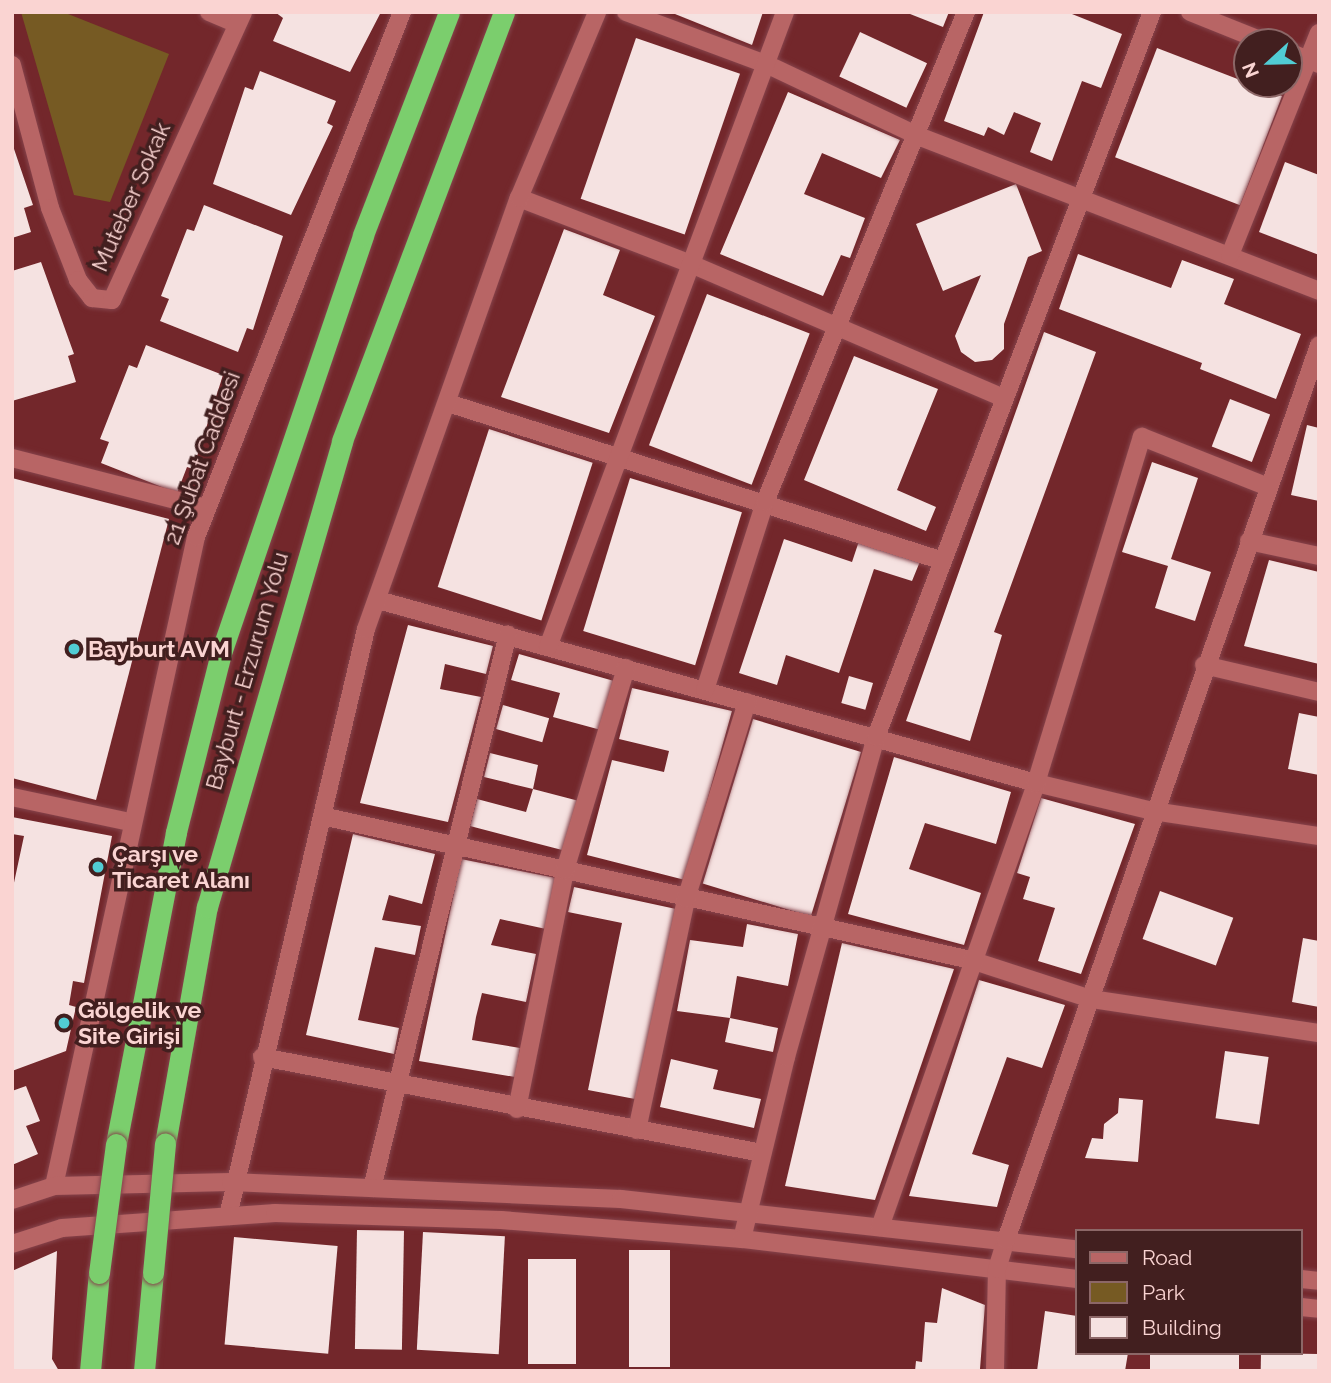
<!DOCTYPE html>
<html>
<head>
<meta charset="utf-8">
<style>
	body { margin:0 }
	#map { position:relative; width:1331px; height:1383px; overflow:hidden; background:#73272b; font-family:Raleway,sans-serif }
	div>[style] { position:absolute }
	.green>* { inset:0; background:#765a23 }
	.building>* { inset:0; background:#f5e2e1; transform-origin:0 0 }
	.roads { filter:drop-shadow(0 0 2px #86444c) drop-shadow(0 0 2px #86444c) }
	.minor>* { height:18px; margin:-9px; padding:0 9px; transform-origin:9px; border-radius:9px; background:#b86565 }
	.highway>* { height:21px; margin:-10.5px; padding:0 10.5px; transform-origin:10.5px; border-radius:10.5px; background:#7bce6d }
	.bridges { filter:drop-shadow(0 0 2px #86444c) drop-shadow(0 0 2px #86444c) }
	.highway-bridge>* { height:21px; margin:-10.5px; padding:0 10.5px; transform-origin:10.5px; border-radius:10.5px; background:#7bce6d }
	.dots>* { width:19px; height:19px; translate:-50% -50%; box-sizing:border-box; border:4px solid #421f1f; border-radius:50% }
	span { translate:-50% -50%; white-space:nowrap; text-align:center; line-height:1.15; -webkit-text-stroke:7px #421f1f; paint-order:stroke }
	.street-label { font-size:23px; color:#fad4d2 }
	.poi-label { font-size:23px; color:#fad4d2; font-weight:700 }
	.left { translate:0 -50%; text-align:left }
	.frame { position:absolute; inset:0; border:14px solid #fad4d2; pointer-events:none }
	.legend { position:absolute; left:1075px; top:1229px; width:228px; height:126px; box-sizing:border-box; background:#421f1f; border:2px solid #8c6767; margin:0; padding:9px 12px; list-style:none; font-size:21px; color:#fad4d2 }
	.legend li { display:flex; align-items:center; gap:14px; height:35px }
	.legend b { width:35px; border:2px solid #8c6767 }
	.north { position:absolute; left:1233px; top:28px; width:70px; height:70px; box-sizing:border-box; background:#421f1f; border:2px solid #8c6767; border-radius:50%; rotate:248deg; font-size:19px; font-weight:700; line-height:28px; text-align:center; color:#fad4d2 }
	.north::after { content:''; display:block; margin:auto; width:24px; height:32px; background:#51ccd4; clip-path:polygon(50% 0,100% 100%,50% 72%,0 100%) }
</style>
</head>
<body>
<div id="map">
	<div class="green">
		<div style="clip-path:polygon(21px 12px,63px 12px,169px 54px,110px 202px,74px 195px)"></div>
	</div>
	<div class="building">
		<div style="clip-path:polygon(381px 12px,350px 72px,273px 41px,283px 18px,275px 12px)"></div>
		<div style="clip-path:polygon(670px 12px,763px 12px,752px 45px)"></div>
		<div style="clip-path:polygon(905px 12px,949px 12px,943px 27px)"></div>
		<div style="clip-path:polygon(984px 12px,1067px 12px,1122px 34px,1101px 88px,1082px 81px,1052px 161px,1030px 152px,1041px 123px,1014px 112px,1004px 135px,988px 127px,984px 136px,944px 121px)"></div>
		<div style="left:860px;top:32px;width:74px;height:49px;rotate:25deg"></div>
		<div style="left:636px;top:38px;width:110px;height:170px;rotate:19deg"></div>
		<div style="left:1157px;top:48px;width:134px;height:117px;rotate:21deg"></div>
		<div style="clip-path:polygon(260px 71px,336px 101px,327px 123px,333px 126px,291px 215px,213px 184px,245px 87px,253px 90px)"></div>
		<div style="clip-path:polygon(788px 92px,900px 140px,881px 178px,822px 153px,804px 194px,865px 218px,850px 258px,841px 255px,823px 296px,720px 254px)"></div>
		<div style="clip-path:polygon(12px 143px,33px 205px,24px 208px,31px 232px,12px 238px)"></div>
		<div style="clip-path:polygon(1285px 162px,1319px 175px,1319px 255px,1259px 232px)"></div>
		<div style="clip-path:polygon(1016px 184px,1042px 251px,1028px 257px,1004px 324px,1004px 349px,992px 360px,975px 362px,961px 352px,955px 336px,981px 275px,943px 291px,916px 224px)"></div>
		<div style="clip-path:polygon(204px 205px,283px 236px,253px 330px,247px 328px,238px 352px,160px 321px,169px 299px,161px 296px,187px 229px,194px 231px)"></div>
		<div style="clip-path:polygon(564px 229px,620px 250px,603px 295px,655px 316px,609px 433px,501px 397px)"></div>
		<div style="clip-path:polygon(1078px 254px,1171px 288px,1182px 260px,1234px 279px,1224px 304px,1301px 334px,1276px 399px,1200px 369px,1202px 363px,1059px 309px)"></div>
		<div style="clip-path:polygon(41px 262px,74px 354px,68px 356px,76px 382px,12px 401px,12px 271px)"></div>
		<div style="left:707px;top:294px;width:110px;height:162px;rotate:21deg"></div>
		<div style="clip-path:polygon(1044px 332px,1096px 352px,994px 632px,1002px 635px,970px 741px,906px 721px)"></div>
		<div style="clip-path:polygon(146px 345px,223px 375px,193px 469px,187px 467px,177px 493px,101px 463px,109px 442px,100px 439px,129px 365px,137px 368px)"></div>
		<div style="clip-path:polygon(854px 356px,938px 389px,897px 490px,936px 507px,926px 531px,804px 480px)"></div>
		<div style="left:1230px;top:399px;width:43px;height:51px;rotate:21deg"></div>
		<div style="clip-path:polygon(1307px 425px,1319px 428px,1319px 501px,1291px 495px)"></div>
		<div style="left:489px;top:429px;width:109px;height:166px;rotate:18deg"></div>
		<div style="clip-path:polygon(1152px 462px,1198px 478px,1171px 559px,1211px 572px,1195px 621px,1155px 608px,1168px 566px,1122px 552px)"></div>
		<div style="clip-path:polygon(12px 478px,169px 519px,96px 800px,12px 778px)"></div>
		<div style="left:630px;top:478px;width:117px;height:160px;rotate:17deg"></div>
		<div style="clip-path:polygon(860px 538px,921px 559px,912px 581px,874px 569px,839px 673px,786px 655px,777px 685px,739px 673px,784px 539px,852px 562px)"></div>
		<div style="clip-path:polygon(1269px 560px,1319px 572px,1319px 664px,1244px 646px)"></div>
		<div style="clip-path:polygon(408px 625px,493px 646px,486px 674px,445px 664px,440px 689px,481px 697px,448px 822px,360px 803px)"></div>
		<div style="clip-path:polygon(519px 654px,614px 681px,601px 730px,553px 717px,560px 693px,511px 680px)"></div>
		<div style="left:849px;top:676px;width:25px;height:28px;rotate:16deg"></div>
		<div style="clip-path:polygon(632px 688px,732px 711px,685px 880px,587px 855px,612px 760px,664px 772px,669px 751px,619px 739px)"></div>
		<div style="left:503px;top:705px;width:48px;height:25px;rotate:16deg"></div>
		<div style="clip-path:polygon(1299px 713px,1319px 717px,1319px 775px,1288px 769px)"></div>
		<div style="left:753px;top:719px;width:113px;height:172px;rotate:17deg"></div>
		<div style="clip-path:polygon(490px 753px,538px 765px,533px 789px,579px 801px,566px 851px,470px 826px,477px 799px,526px 812px,533px 789px,484px 777px)"></div>
		<div style="clip-path:polygon(894px 757px,1011px 792px,996px 844px,925px 823px,909px 869px,981px 893px,964px 945px,848px 914px)"></div>
		<div style="clip-path:polygon(1041px 798px,1135px 824px,1081px 974px,1038px 961px,1055px 908px,1023px 899px,1030px 877px,1017px 873px)"></div>
		<div style="clip-path:polygon(12px 817px,112px 836px,84px 983px,73px 981px,69px 1005px,76px 1007px,66px 1051px,12px 1071px,12px 892px,24px 836px,12px 834px)"></div>
		<div style="clip-path:polygon(353px 834px,435px 854px,422px 904px,389px 895px,382px 920px,421px 926px,415px 955px,375px 947px,358px 1020px,399px 1028px,394px 1054px,306px 1035px)"></div>
		<div style="clip-path:polygon(461px 859px,556px 878px,546px 929px,500px 919px,491px 945px,536px 954px,526px 1002px,482px 993px,476px 1017px,472px 1040px,520px 1048px,515px 1077px,419px 1061px)"></div>
		<div style="clip-path:polygon(574px 887px,676px 909px,635px 1099px,588px 1090px,622px 923px,568px 912px)"></div>
		<div style="left:1160px;top:891px;width:78px;height:51px;rotate:20deg"></div>
		<div style="clip-path:polygon(747px 924px,798px 934px,788px 986px,737px 976px,730px 1018px,778px 1028px,773px 1052px,725px 1042px,730px 1018px,677px 1011px,690px 940px,743px 947px)"></div>
		<div style="clip-path:polygon(1303px 938px,1319px 941px,1319px 1007px,1292px 1002px)"></div>
		<div style="clip-path:polygon(842px 943px,954px 969px,875px 1200px,785px 1186px)"></div>
		<div style="clip-path:polygon(979px 980px,1065px 1005px,1042px 1068px,1007px 1057px,972px 1154px,1009px 1165px,997px 1207px,909px 1196px)"></div>
		<div style="left:1225px;top:1051px;width:44px;height:68px;rotate:8deg"></div>
		<div style="clip-path:polygon(671px 1059px,718px 1070px,713px 1089px,761px 1099px,754px 1128px,660px 1107px)"></div>
		<div style="clip-path:polygon(26px 1086px,40px 1121px,26px 1126px,38px 1154px,12px 1165px,12px 1091px)"></div>
		<div style="clip-path:polygon(1119px 1098px,1143px 1100px,1138px 1162px,1085px 1158px,1092px 1138px,1103px 1139px,1104px 1124px,1118px 1113px)"></div>
		<div style="left:357px;top:1230px;width:47px;height:119px;rotate:1deg"></div>
		<div style="left:423px;top:1232px;width:82px;height:118px;rotate:3deg"></div>
		<div style="left:234px;top:1237px;width:104px;height:108px;rotate:5deg"></div>
		<div style="left:629px;top:1250px;width:41px;height:117px"></div>
		<div style="clip-path:polygon(57px 1251px,52px 1359px,59px 1371px,12px 1371px,12px 1271px)"></div>
		<div style="left:528px;top:1259px;width:48px;height:105px"></div>
		<div style="clip-path:polygon(942px 1288px,985px 1305px,980px 1369px,915px 1371px,916px 1361px,922px 1362px,925px 1322px,937px 1323px)"></div>
		<div style="clip-path:polygon(1045px 1311px,1077px 1316px,1077px 1353px,1128px 1353px,1125px 1371px,1037px 1371px)"></div>
		<div style="left:1150px;top:1353px;width:89px;height:18px"></div>
		<div style="left:1261px;top:1353px;width:58px;height:18px;rotate:1deg"></div>
	</div>
	<div class="roads">
		<div class="minor">
			<div style="left:209px;top:12px;width:30px;rotate:23deg"></div>
			<div style="left:626px;top:12px;width:149px;rotate:20.4deg"></div>
			<div style="left:766px;top:64px;width:168px;rotate:25.3deg"></div>
			<div style="left:918px;top:136px;width:430px;rotate:21.1deg"></div>
			<div style="left:1190px;top:12px;width:81px;rotate:21.8deg"></div>
			<div style="left:1289px;top:52px;width:32px;rotate:22deg"></div>
			<div style="left:12px;top:65px;width:148px;rotate:75.1deg"></div>
			<div style="left:50px;top:208px;width:77px;rotate:68.7deg"></div>
			<div style="left:78px;top:280px;width:23px;rotate:52deg"></div>
			<div style="left:92px;top:298px;width:20px;rotate:6deg"></div>
			<div style="left:112px;top:300px;width:316px;rotate:-65.5deg"></div>
			<div style="left:519px;top:198px;width:184px;rotate:21deg"></div>
			<div style="left:691px;top:264px;width:340px;rotate:23.2deg"></div>
			<div style="left:1230px;top:255px;width:239px;rotate:-68.2deg"></div>
			<div style="left:448px;top:403px;width:516px;rotate:17.7deg"></div>
			<div style="left:12px;top:458px;width:201px;rotate:14.4deg"></div>
			<div style="left:1249px;top:541px;width:72px;rotate:12.1deg"></div>
			<div style="left:378px;top:600px;width:683px;rotate:15.54deg"></div>
			<div style="left:1036px;top:783px;width:120px;rotate:13.5deg"></div>
			<div style="left:1153px;top:811px;width:168px;rotate:8.6deg"></div>
			<div style="left:548px;top:647px;width:678px;rotate:-69.53deg"></div>
			<div style="left:1204px;top:665px;width:118px;rotate:13.2deg"></div>
			<div style="left:705px;top:690px;width:197px;rotate:-72.3deg"></div>
			<div style="left:765px;top:502px;width:530px;rotate:-67.7deg"></div>
			<div style="left:12px;top:797px;width:121px;rotate:12deg"></div>
			<div style="left:322px;top:816px;width:665px;rotate:12.51deg"></div>
			<div style="left:971px;top:960px;width:126px;rotate:18deg"></div>
			<div style="left:1091px;top:999px;width:231px;rotate:8.5deg"></div>
			<div style="left:262px;top:1057px;width:509px;rotate:10.87deg"></div>
			<div style="left:517px;top:1109px;width:244px;rotate:-78.6deg"></div>
			<div style="left:565px;top:870px;width:211px;rotate:-73.2deg"></div>
			<div style="left:637px;top:1130px;width:236px;rotate:-78deg"></div>
			<div style="left:686px;top:899px;width:206px;rotate:-72.8deg"></div>
			<div style="left:54px;top:1186px;width:664px;rotate:-77.66deg"></div>
			<div style="left:196px;top:537px;width:564px;rotate:-68.58deg"></div>
			<div style="left:372px;top:1188px;width:570px;rotate:-76.21deg"></div>
			<div style="left:12px;top:1200px;width:44px;rotate:-18.4deg"></div>
			<div style="left:54px;top:1186px;width:177px;rotate:-1.3deg"></div>
			<div style="left:231px;top:1182px;width:390px;rotate:2.5deg"></div>
			<div style="left:621px;top:1199px;width:459px;rotate:6.3deg"></div>
			<div style="left:228px;top:1216px;width:603px;rotate:-76.77deg"></div>
			<div style="left:366px;top:629px;width:457px;rotate:-70.5deg"></div>
			<div style="left:519px;top:198px;width:202px;rotate:-67.2deg"></div>
			<div style="left:880px;top:1227px;width:471px;rotate:-70.6deg"></div>
			<div style="left:1036px;top:783px;width:362px;rotate:-73deg"></div>
			<div style="left:1142px;top:437px;width:136px;rotate:21.6deg"></div>
			<div style="left:742px;top:1239px;width:187px;rotate:-76.4deg"></div>
			<div style="left:786px;top:1057px;width:332px;rotate:-74.3deg"></div>
			<div style="left:876px;top:737px;width:776px;rotate:-69.16deg"></div>
			<div style="left:12px;top:1244px;width:52px;rotate:-17.7deg"></div>
			<div style="left:62px;top:1228px;width:214px;rotate:-4deg"></div>
			<div style="left:275px;top:1213px;width:226px;rotate:1.8deg"></div>
			<div style="left:501px;top:1220px;width:242px;rotate:4.5deg"></div>
			<div style="left:742px;top:1239px;width:337px;rotate:6.8deg"></div>
			<div style="left:1301px;top:1279px;width:18px;rotate:6deg"></div>
			<div style="left:1301px;top:1307px;width:18px;rotate:6deg"></div>
			<div style="left:995px;top:1371px;width:102px;rotate:-88.9deg"></div>
			<div style="left:997px;top:1269px;width:30px;rotate:-73deg"></div>
			<div style="left:1006px;top:1240px;width:948px;rotate:-70.72deg"></div>
		</div>
		<div class="highway">
			<div style="left:116px;top:1144px;width:318px;rotate:-79.1deg"></div>
			<div style="left:176px;top:832px;width:185px;rotate:-75.9deg"></div>
			<div style="left:221px;top:653px;width:441px;rotate:-71.2deg"></div>
			<div style="left:363px;top:235px;width:239px;rotate:-68.9deg"></div>
			<div style="left:165px;top:1144px;width:241px;rotate:-80deg"></div>
			<div style="left:207px;top:907px;width:485px;rotate:-73.8deg"></div>
			<div style="left:342px;top:441px;width:459px;rotate:-69.3deg"></div>
			<div style="left:90px;top:1371px;width:98px;rotate:-84.8deg"></div>
			<div style="left:144px;top:1371px;width:98px;rotate:-84.8deg"></div>
		</div>
	</div>
	<div class="bridges">
		<div class="highway-bridge">
			<div style="left:99px;top:1273px;width:130px;rotate:-82.5deg"></div>
			<div style="left:153px;top:1273px;width:130px;rotate:-84.7deg"></div>
		</div>
	</div>
	<div class="dots">
		<div style="left:74px;top:649px;background:#51ccd4"></div>
		<div style="left:98px;top:867px;background:#51ccd4"></div>
		<div style="left:64px;top:1023px;background:#51ccd4"></div>
	</div>
	<div class="street-label">
		<span style="left:131px;top:197px;rotate:-66deg">Muteber Sokak</span>
		<span style="left:202px;top:458px;rotate:-70deg">21 Şubat Caddesi</span>
		<span style="left:247px;top:671px;rotate:-74deg">Bayburt - Erzurum Yolu</span>
	</div>
	<div class="poi-label">
		<span class="left" style="left:88px;top:649px">Bayburt AVM</span>
		<span class="left" style="left:112px;top:867px">Çarşı ve<br>Ticaret Alanı</span>
		<span class="left" style="left:78px;top:1023px">Gölgelik ve<br>Site Girişi</span>
	</div>
	<div class="frame"></div>
	<ul class="legend">
	<li><b style="height:9px;background:#b86565"></b>Road</li>
	<li><b style="height:19px;background:#765a23"></b>Park</li>
	<li><b style="height:19px;background:#f5e2e1"></b>Building</li>
	</ul>
	<div class="north">N</div>
</div>
</body>
</html>
